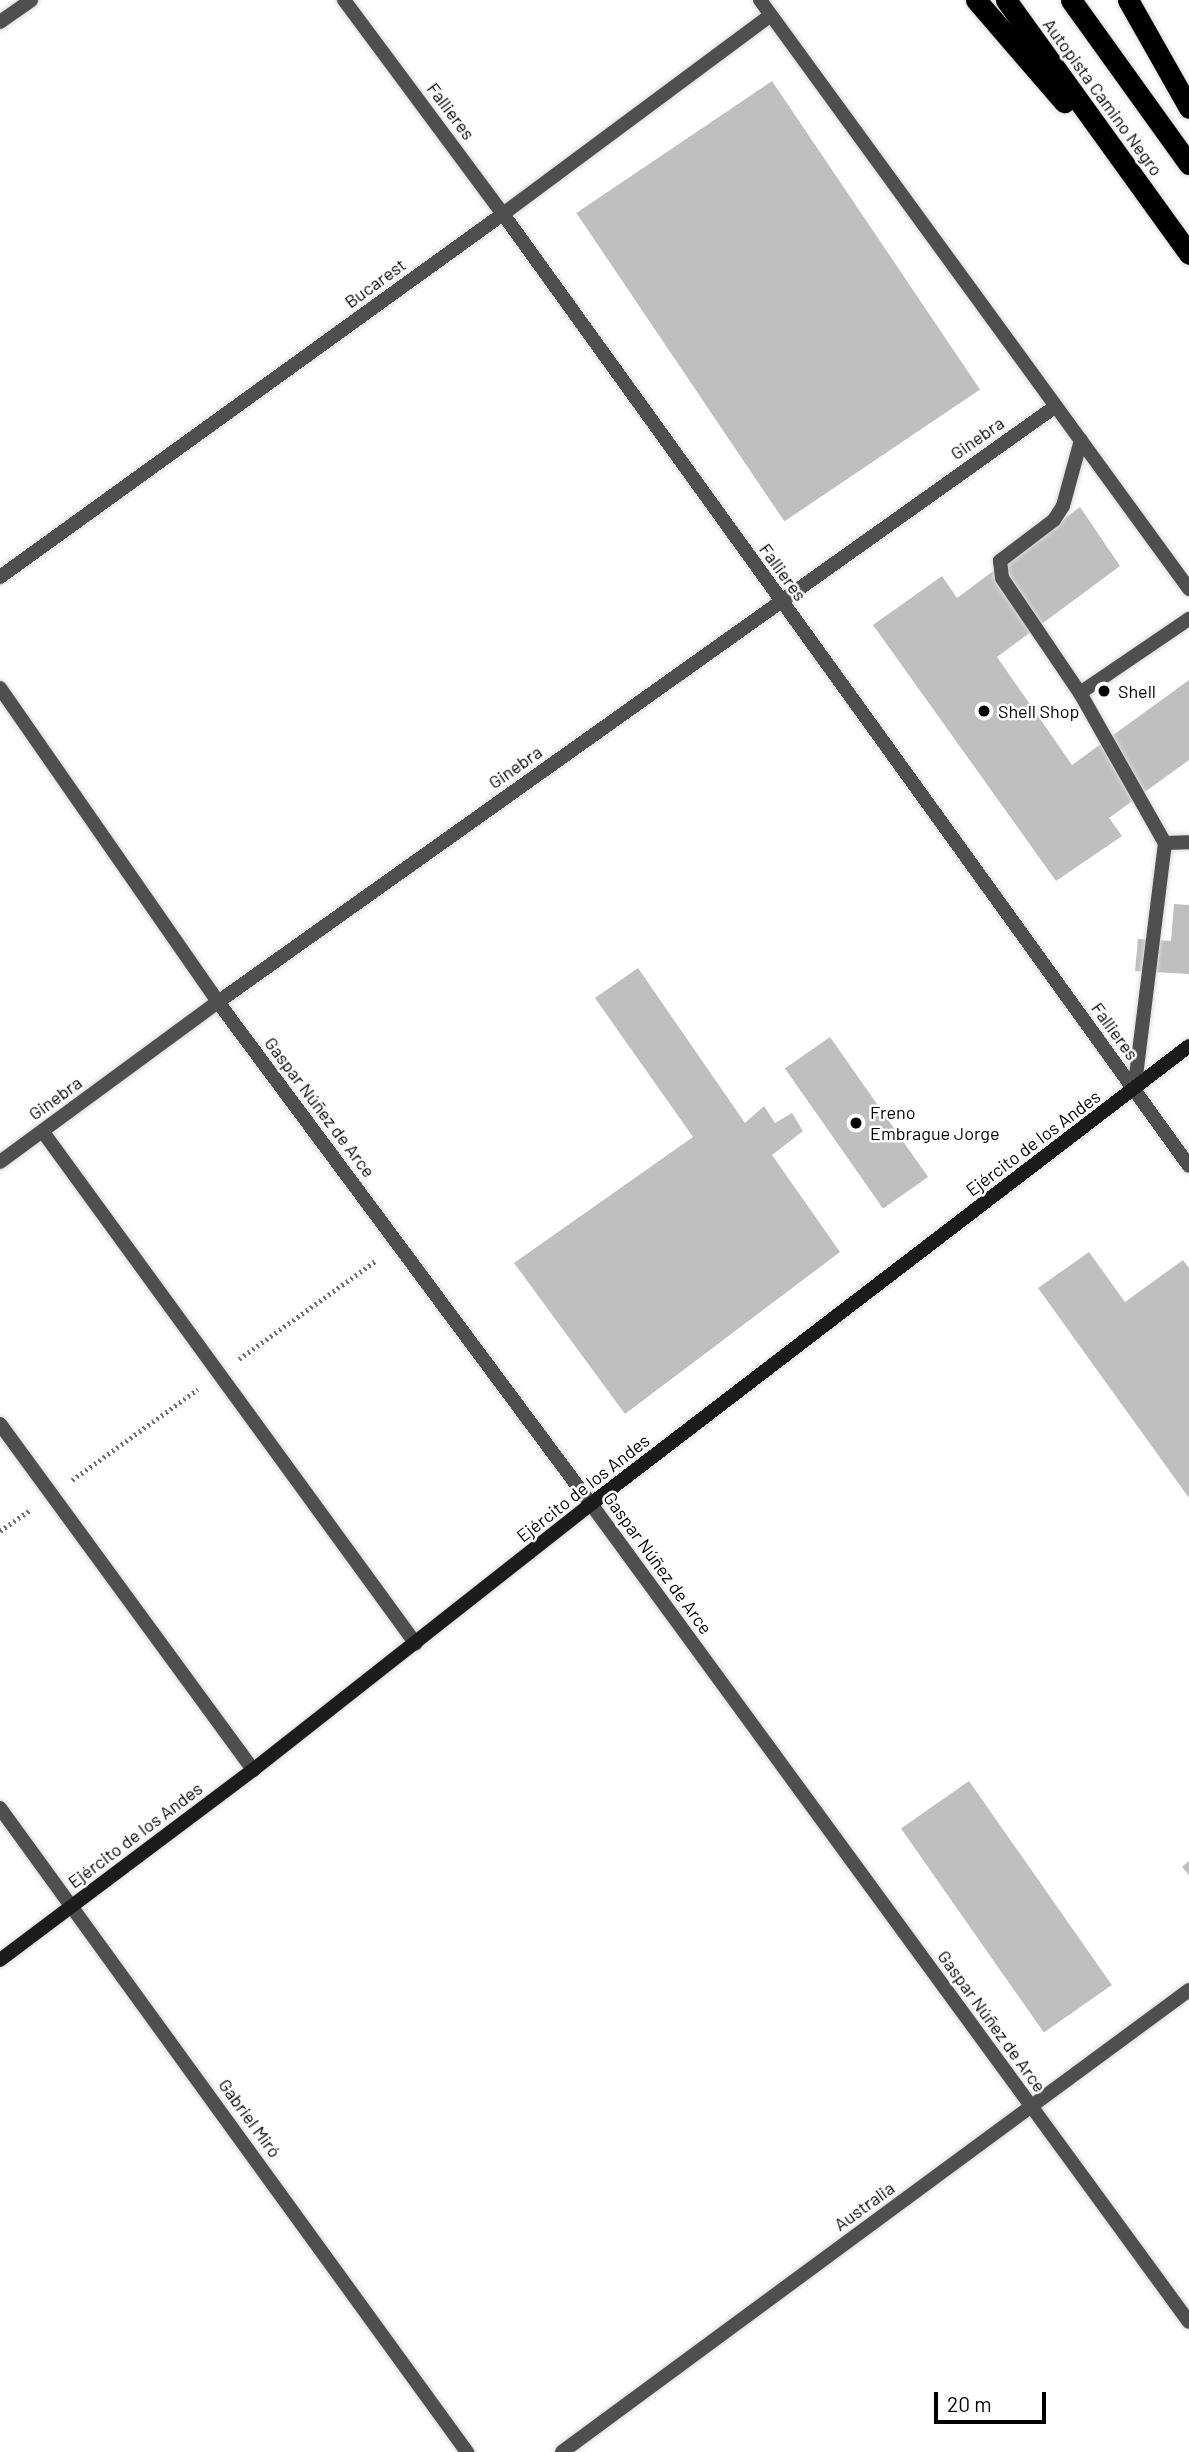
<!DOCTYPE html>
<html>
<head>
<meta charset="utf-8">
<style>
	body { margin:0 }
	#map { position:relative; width:1189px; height:2452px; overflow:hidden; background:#fff; font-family:Barlow,sans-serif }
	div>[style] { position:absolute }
	.building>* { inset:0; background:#bfbfbf; transform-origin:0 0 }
	.path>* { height:4.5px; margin-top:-2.25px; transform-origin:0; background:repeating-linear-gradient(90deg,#717171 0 2px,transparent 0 5.5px) }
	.roads { filter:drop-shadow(0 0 2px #dbdbdb) drop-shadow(0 0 2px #dbdbdb) }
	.service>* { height:14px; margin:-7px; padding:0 7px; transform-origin:7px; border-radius:7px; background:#4f4f4f }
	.minor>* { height:14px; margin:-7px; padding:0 7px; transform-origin:7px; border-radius:7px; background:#4f4f4f }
	.tertiary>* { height:14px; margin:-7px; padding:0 7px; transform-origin:7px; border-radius:7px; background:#4f4f4f }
	.secondary>* { height:14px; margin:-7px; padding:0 7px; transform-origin:7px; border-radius:7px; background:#1c1c1c }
	.motorway>* { height:21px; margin:-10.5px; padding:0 10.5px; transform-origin:10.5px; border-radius:10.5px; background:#000 }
	.dots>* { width:19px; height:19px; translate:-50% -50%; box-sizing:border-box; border:4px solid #fff; border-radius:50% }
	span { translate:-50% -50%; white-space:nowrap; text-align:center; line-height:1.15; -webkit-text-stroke:5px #fff; paint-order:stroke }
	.street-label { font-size:18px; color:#000 }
	.poi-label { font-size:18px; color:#000 }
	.left { translate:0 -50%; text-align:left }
	.scale { position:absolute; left:934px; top:2392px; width:112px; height:32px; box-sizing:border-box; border:4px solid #000; border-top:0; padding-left:9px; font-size:21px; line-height:24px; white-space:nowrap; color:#000; -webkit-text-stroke:5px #fff; paint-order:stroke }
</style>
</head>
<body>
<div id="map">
	<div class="building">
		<div style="left:772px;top:81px;width:372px;height:236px;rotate:56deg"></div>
		<div style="clip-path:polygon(1080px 507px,1120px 566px,997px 657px,1072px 765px,1189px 680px,1189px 760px,1109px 818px,1122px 836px,1056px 881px,873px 625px,942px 576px,957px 598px)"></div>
		<div style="clip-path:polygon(1174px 904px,1189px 905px,1189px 974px,1135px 971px,1138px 939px,1171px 941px)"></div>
		<div style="clip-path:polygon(638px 968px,745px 1123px,764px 1106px,775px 1123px,792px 1113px,803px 1131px,772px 1155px,840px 1252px,625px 1414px,514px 1263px,693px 1137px,595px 998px)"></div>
		<div style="left:830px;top:1037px;width:171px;height:55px;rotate:55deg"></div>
		<div style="clip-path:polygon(1089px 1252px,1125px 1302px,1183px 1260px,1189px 1268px,1189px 1498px,1038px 1288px)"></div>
		<div style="left:969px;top:1781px;width:249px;height:83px;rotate:55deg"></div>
		<div style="clip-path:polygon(1189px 1861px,1189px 1875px,1182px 1867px)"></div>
	</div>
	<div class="path">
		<div style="left:239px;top:1359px;width:170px;rotate:-35.7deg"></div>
		<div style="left:72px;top:1480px;width:155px;rotate:-35.8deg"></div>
		<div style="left:0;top:1531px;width:38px;rotate:-35deg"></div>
	</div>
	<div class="roads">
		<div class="service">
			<div style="left:1081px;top:440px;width:68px;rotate:105.3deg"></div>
			<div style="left:1063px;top:506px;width:17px;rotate:123deg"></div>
			<div style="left:1054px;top:520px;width:68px;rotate:142.8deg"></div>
			<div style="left:1000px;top:561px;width:17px;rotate:83deg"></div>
			<div style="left:1002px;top:578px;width:139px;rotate:55.9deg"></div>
			<div style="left:1080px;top:693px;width:172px;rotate:60.5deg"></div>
			<div style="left:1165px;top:843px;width:250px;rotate:97.1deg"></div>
			<div style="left:1080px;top:693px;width:132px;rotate:-34.2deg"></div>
			<div style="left:1165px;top:843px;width:24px;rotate:-2deg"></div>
			<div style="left:43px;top:1132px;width:633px;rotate:53.93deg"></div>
			<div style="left:0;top:1424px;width:429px;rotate:53.8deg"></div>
		</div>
		<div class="minor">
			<div style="left:344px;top:0;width:267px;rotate:53.4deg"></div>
			<div style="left:503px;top:214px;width:1173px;rotate:54.22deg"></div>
			<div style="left:0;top:22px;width:38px;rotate:-35deg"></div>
			<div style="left:0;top:577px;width:620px;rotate:-35.82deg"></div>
			<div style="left:503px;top:214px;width:332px;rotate:-36.6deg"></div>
			<div style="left:0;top:688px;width:382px;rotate:55.2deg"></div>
			<div style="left:218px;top:1002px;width:625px;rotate:53.39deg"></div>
			<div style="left:591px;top:1504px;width:1013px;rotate:53.83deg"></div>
			<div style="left:0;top:1162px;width:270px;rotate:-36.3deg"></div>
			<div style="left:218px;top:1002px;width:1028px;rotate:-35.42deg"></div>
			<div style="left:0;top:1808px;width:796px;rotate:54.05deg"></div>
			<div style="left:562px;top:2452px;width:779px;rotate:-36.38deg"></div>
		</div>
		<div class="tertiary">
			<div style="left:760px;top:0;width:729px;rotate:53.93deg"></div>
		</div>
		<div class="secondary">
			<div style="left:0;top:1960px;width:316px;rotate:-36.9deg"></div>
			<div style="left:253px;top:1770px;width:430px;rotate:-38.2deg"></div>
			<div style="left:591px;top:1504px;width:753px;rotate:-37.45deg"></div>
		</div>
		<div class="motorway">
			<div style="left:976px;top:0;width:135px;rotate:49.2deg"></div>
			<div style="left:1006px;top:0;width:313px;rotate:54.2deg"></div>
			<div style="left:1071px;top:0;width:202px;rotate:54.3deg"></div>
			<div style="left:1128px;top:0;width:124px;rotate:60.5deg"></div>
		</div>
	</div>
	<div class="dots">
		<div style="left:1104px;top:691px;background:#000"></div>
		<div style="left:984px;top:711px;background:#000"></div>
		<div style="left:856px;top:1123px;background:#000"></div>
	</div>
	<div class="street-label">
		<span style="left:1103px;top:97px;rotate:54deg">Autopista Camino Negro</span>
		<span style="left:451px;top:111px;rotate:53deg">Fallieres</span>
		<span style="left:375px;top:283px;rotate:-36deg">Bucarest</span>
		<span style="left:977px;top:438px;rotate:-35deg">Ginebra</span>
		<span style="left:783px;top:572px;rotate:54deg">Fallieres</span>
		<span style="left:515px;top:767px;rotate:-35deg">Ginebra</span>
		<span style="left:1115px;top:1031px;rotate:54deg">Fallieres</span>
		<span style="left:55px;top:1098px;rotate:-36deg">Ginebra</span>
		<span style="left:320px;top:1107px;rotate:53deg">Gaspar Núñez de Arce</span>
		<span style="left:1033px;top:1143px;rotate:-37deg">Ejército de los Andes</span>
		<span style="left:583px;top:1488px;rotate:-38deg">Ejército de los Andes</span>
		<span style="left:658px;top:1563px;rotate:54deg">Gaspar Núñez de Arce</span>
		<span style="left:135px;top:1835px;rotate:-37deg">Ejército de los Andes</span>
		<span style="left:992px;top:2021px;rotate:54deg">Gaspar Núñez de Arce</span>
		<span style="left:250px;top:2118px;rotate:54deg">Gabriel Miró</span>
		<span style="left:864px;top:2206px;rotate:-36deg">Australia</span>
	</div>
	<div class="poi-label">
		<span class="left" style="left:1118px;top:691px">Shell</span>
		<span class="left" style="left:998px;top:711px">Shell Shop</span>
		<span class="left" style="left:870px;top:1123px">Freno<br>Embrague Jorge</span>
	</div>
	<div class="scale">20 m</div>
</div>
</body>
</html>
